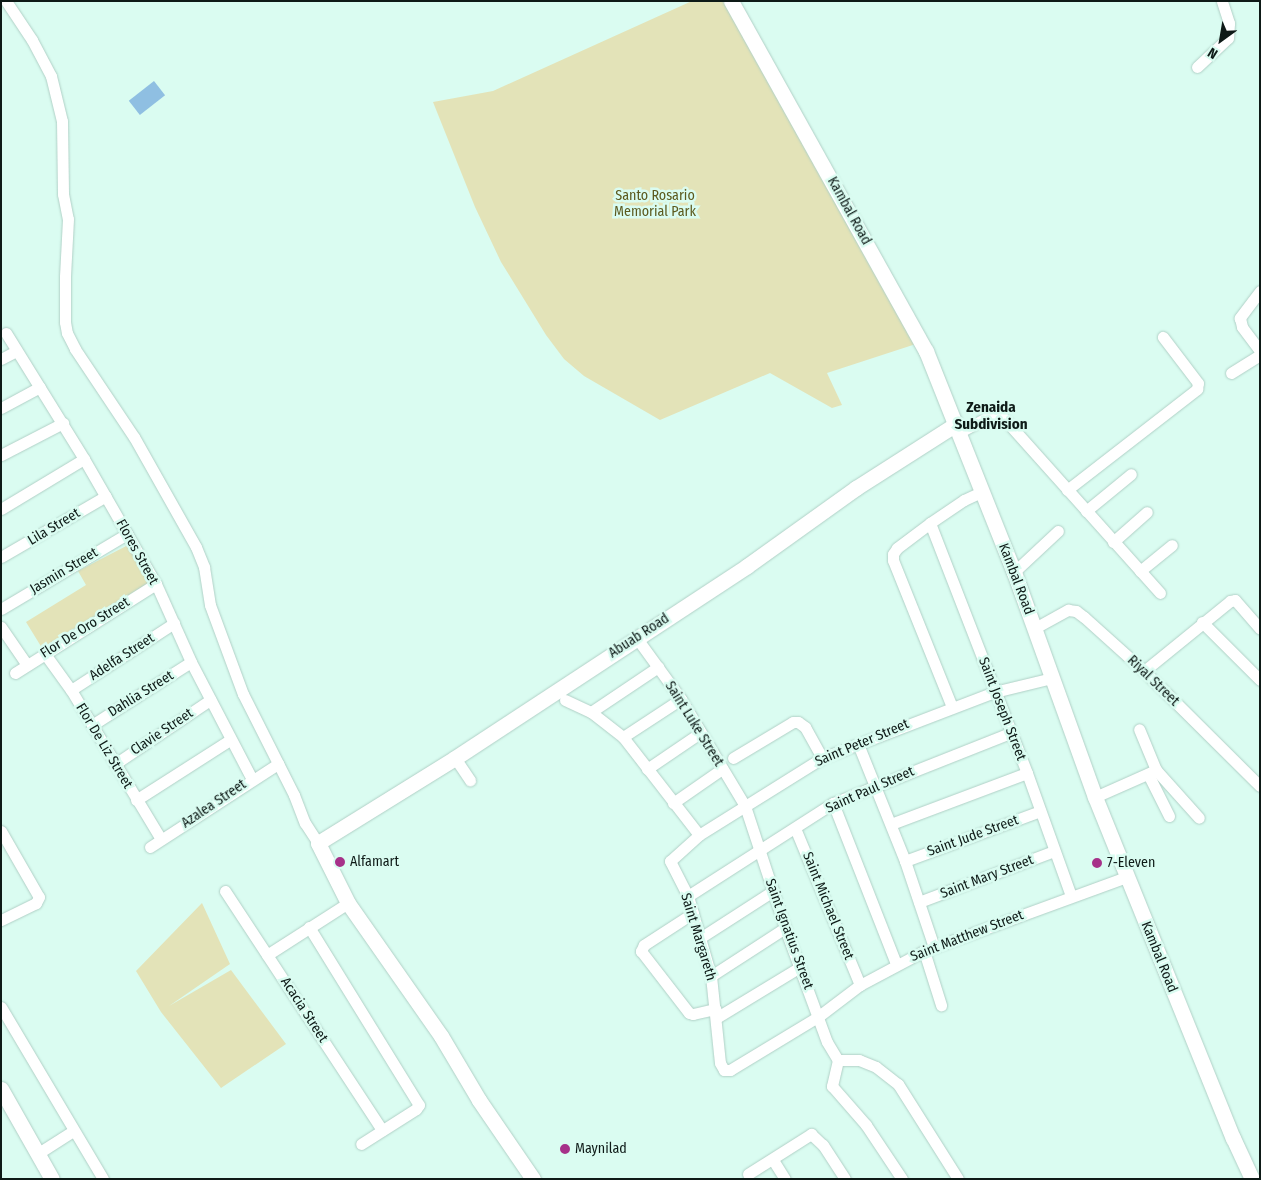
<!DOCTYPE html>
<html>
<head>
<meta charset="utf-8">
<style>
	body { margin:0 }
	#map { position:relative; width:1261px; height:1180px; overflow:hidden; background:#dafcf1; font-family:"Fira Sans Condensed",sans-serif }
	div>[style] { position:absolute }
	.green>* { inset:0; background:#e3e3b8 }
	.water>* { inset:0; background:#8fbfe2; transform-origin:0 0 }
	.roads { filter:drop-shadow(0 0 1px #b0d0c6) drop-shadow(0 0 1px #b0d0c6) }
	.street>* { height:11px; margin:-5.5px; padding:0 5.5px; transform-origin:5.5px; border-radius:5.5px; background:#fff }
	.secondary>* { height:15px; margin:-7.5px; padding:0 7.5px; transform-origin:7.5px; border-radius:7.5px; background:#fff }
	.dots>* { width:14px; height:14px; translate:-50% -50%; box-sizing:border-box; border:2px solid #dafcf1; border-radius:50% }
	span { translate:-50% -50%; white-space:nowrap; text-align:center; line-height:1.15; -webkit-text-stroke:5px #dafcf1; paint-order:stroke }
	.park-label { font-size:14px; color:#5c5a1e }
	.street-label { font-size:14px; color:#0e1a17 }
	.poi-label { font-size:14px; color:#0e1a17 }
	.left { translate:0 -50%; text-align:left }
	.neighbourhood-label { font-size:15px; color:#0e1a17; font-weight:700 }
	.frame { position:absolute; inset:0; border:2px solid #0e1a17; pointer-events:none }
	.north { position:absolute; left:1196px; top:15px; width:50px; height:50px; -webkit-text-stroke:4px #dafcf1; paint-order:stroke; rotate:212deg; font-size:14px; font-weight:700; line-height:20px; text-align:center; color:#0e1a17 }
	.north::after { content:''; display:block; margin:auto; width:18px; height:22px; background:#0e1a17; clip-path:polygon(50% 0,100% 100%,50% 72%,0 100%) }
</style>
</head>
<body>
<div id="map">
	<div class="green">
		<div style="clip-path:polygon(692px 1px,729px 1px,922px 342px,827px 373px,842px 405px,832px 408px,770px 373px,660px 420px,584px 376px,564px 359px,546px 335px,501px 262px,475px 207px,433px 102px,493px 91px)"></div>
		<div style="clip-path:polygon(132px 543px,150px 582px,42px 648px,26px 622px,86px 585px,78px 571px)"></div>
		<div style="clip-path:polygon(202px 903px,230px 964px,169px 1006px,231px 970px,286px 1044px,221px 1088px,161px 1012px,136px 971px)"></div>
	</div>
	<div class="water">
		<div style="left:154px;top:81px;width:18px;height:32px;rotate:52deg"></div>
	</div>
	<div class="roads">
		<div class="street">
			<div style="left:6px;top:1px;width:47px;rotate:56.3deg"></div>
			<div style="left:32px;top:40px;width:41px;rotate:62.2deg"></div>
			<div style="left:51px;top:76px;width:46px;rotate:76.3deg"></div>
			<div style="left:62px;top:121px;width:73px;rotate:89.2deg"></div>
			<div style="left:63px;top:194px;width:25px;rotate:79deg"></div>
			<div style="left:68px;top:219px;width:58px;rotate:93deg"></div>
			<div style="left:65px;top:277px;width:45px;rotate:90deg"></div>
			<div style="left:65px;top:322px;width:11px;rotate:80deg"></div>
			<div style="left:67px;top:333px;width:18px;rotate:63deg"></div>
			<div style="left:75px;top:349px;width:106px;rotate:56.2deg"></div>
			<div style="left:134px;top:437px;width:126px;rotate:60.6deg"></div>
			<div style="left:196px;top:547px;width:22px;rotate:68deg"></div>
			<div style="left:204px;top:567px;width:38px;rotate:81deg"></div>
			<div style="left:210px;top:605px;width:95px;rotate:69.7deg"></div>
			<div style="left:243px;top:694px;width:113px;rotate:63.2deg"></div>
			<div style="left:294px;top:795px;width:30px;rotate:69deg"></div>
			<div style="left:305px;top:823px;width:24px;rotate:57deg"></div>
			<div style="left:1197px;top:67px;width:42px;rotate:-43.1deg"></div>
			<div style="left:1228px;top:38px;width:15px;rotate:-86deg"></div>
			<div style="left:1229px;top:23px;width:23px;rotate:-108deg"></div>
			<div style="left:1260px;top:291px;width:34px;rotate:127deg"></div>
			<div style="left:1240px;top:318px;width:9px;rotate:77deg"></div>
			<div style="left:1242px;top:327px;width:30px;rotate:53deg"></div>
			<div style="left:6px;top:333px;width:148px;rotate:58.2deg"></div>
			<div style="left:84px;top:459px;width:144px;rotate:60.1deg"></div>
			<div style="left:156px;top:584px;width:85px;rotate:65.8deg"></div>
			<div style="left:191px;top:662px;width:132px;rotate:62.5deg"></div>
			<div style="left:1px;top:359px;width:17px;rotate:-28deg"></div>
			<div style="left:1231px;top:373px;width:34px;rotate:-32deg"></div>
			<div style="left:1px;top:408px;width:44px;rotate:-28.3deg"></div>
			<div style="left:960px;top:432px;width:40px;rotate:-28deg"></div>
			<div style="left:995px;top:413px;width:5px;rotate:11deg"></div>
			<div style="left:1000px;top:414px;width:240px;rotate:48.2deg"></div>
			<div style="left:1px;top:455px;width:70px;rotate:-27.3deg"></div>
			<div style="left:1067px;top:490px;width:165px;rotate:-37.8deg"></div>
			<div style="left:1197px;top:389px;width:6px;rotate:-81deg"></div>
			<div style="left:1198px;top:383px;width:58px;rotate:-127.3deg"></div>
			<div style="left:1px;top:509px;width:97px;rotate:-31.1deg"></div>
			<div style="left:1086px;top:511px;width:58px;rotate:-39.4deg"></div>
			<div style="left:930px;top:523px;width:268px;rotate:68.8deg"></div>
			<div style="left:1027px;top:773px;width:131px;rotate:70.3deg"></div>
			<div style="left:1113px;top:542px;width:45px;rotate:-41.4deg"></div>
			<div style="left:1px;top:557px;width:121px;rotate:-30.2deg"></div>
			<div style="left:1140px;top:571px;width:41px;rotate:-39.1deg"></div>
			<div style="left:1014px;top:572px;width:60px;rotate:-43deg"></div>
			<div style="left:1px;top:609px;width:147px;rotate:-30.8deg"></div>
			<div style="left:1202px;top:622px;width:82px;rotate:45deg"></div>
			<div style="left:1px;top:627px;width:46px;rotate:55.6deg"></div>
			<div style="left:1035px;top:628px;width:38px;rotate:-29deg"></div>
			<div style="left:1068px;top:610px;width:8px;rotate:7deg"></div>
			<div style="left:1076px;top:611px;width:10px;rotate:37deg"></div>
			<div style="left:1084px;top:617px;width:81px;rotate:42deg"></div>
			<div style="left:1144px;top:671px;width:163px;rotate:44.8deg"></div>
			<div style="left:641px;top:644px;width:68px;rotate:54deg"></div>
			<div style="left:681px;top:699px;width:125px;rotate:59.1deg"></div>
			<div style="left:745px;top:806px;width:128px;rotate:71.8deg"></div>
			<div style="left:785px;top:928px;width:121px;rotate:69.8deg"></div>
			<div style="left:827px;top:1042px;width:21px;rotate:59deg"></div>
			<div style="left:45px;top:654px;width:44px;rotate:54.2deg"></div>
			<div style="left:71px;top:690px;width:174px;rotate:58.9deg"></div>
			<div style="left:1144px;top:671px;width:111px;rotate:-39.1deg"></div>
			<div style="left:1230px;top:601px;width:5px;rotate:-11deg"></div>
			<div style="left:1235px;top:600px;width:38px;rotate:49deg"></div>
			<div style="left:15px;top:673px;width:167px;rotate:-32.3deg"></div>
			<div style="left:1052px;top:678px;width:60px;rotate:166.4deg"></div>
			<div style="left:994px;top:692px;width:184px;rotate:159deg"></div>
			<div style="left:822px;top:758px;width:145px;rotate:148deg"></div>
			<div style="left:699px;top:835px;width:39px;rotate:138deg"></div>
			<div style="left:670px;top:861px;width:39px;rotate:63deg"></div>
			<div style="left:688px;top:896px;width:83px;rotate:74deg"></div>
			<div style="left:711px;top:976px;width:87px;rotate:84.1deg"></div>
			<div style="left:720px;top:1063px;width:8px;rotate:60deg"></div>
			<div style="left:724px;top:1070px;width:6px"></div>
			<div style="left:730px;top:1070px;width:104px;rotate:-31.2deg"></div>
			<div style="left:819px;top:1016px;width:51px;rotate:-37.1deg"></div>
			<div style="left:860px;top:985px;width:72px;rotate:-28deg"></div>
			<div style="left:924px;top:951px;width:215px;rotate:-20.1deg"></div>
			<div style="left:71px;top:690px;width:123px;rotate:-33deg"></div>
			<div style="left:565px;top:700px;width:29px;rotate:25deg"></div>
			<div style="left:591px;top:712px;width:41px;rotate:38deg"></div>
			<div style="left:623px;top:737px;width:124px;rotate:52.2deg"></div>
			<div style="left:952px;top:707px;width:158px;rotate:-111.9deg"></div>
			<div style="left:893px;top:560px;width:6px;rotate:-90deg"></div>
			<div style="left:893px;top:554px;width:7px;rotate:-56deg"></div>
			<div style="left:897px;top:548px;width:41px;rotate:-37.1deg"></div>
			<div style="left:930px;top:523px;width:41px;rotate:-34.1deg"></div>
			<div style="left:964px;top:500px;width:21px;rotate:-25deg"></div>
			<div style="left:591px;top:712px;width:81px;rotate:-33.9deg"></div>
			<div style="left:92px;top:725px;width:117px;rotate:-32.5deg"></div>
			<div style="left:623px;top:737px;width:69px;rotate:-33.2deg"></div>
			<div style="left:858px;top:744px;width:126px;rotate:68.1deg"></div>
			<div style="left:905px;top:861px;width:91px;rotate:71.4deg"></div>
			<div style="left:455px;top:758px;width:27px;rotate:56deg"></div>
			<div style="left:733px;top:758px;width:70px;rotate:-31deg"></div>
			<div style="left:793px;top:722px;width:5px"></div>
			<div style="left:798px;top:722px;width:9px;rotate:36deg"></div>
			<div style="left:805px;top:727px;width:35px;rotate:61deg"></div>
			<div style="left:115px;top:764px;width:115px;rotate:-34deg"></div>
			<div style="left:647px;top:769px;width:64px;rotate:-34.2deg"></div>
			<div style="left:1156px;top:770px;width:64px;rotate:48.1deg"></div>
			<div style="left:1148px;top:774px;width:47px;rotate:63.4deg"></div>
			<div style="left:1095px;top:797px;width:67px;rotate:-23.9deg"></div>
			<div style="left:1156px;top:770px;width:44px;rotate:-112.5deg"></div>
			<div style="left:136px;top:800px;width:112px;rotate:-32.6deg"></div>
			<div style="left:673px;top:803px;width:60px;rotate:-34.8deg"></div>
			<div style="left:833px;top:803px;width:173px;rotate:68.6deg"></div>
			<div style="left:891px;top:824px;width:145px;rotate:-20.6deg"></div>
			<div style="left:795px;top:828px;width:170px;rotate:67.5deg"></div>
			<div style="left:1px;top:831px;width:76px;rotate:60.1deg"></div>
			<div style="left:39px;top:897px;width:7px;rotate:117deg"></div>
			<div style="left:36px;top:903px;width:39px;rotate:154deg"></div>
			<div style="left:150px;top:847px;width:153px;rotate:-33deg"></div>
			<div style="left:905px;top:861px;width:144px;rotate:-20.3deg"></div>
			<div style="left:225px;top:891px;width:286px;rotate:56.7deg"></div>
			<div style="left:688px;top:896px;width:172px;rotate:-32.7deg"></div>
			<div style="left:833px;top:803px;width:190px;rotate:-21.6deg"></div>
			<div style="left:919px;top:902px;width:144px;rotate:-20.7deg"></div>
			<div style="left:693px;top:913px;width:59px;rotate:146.9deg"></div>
			<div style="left:644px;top:945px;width:7px;rotate:117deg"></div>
			<div style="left:641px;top:951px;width:78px;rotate:52.3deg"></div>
			<div style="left:689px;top:1013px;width:4px;rotate:14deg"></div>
			<div style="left:693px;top:1014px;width:23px;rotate:-13deg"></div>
			<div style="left:309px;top:927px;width:209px;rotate:58.3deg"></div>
			<div style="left:419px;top:1105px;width:5px;rotate:127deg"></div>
			<div style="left:416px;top:1109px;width:65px;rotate:147.5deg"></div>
			<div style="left:700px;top:938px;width:87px;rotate:-32.8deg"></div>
			<div style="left:924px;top:951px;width:57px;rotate:72.5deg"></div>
			<div style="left:267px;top:955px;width:96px;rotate:-32.7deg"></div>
			<div style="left:711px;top:976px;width:88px;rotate:-33deg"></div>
			<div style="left:1px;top:1007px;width:200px;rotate:59.3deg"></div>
			<div style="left:716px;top:1018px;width:98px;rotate:-31.3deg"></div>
			<div style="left:838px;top:1060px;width:21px"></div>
			<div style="left:859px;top:1060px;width:18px;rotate:22deg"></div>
			<div style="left:876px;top:1067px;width:28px;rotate:38deg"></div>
			<div style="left:898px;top:1084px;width:112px;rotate:57.7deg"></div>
			<div style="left:838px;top:1060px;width:27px;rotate:103deg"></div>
			<div style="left:832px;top:1086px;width:52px;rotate:48.9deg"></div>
			<div style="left:866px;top:1125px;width:65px;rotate:56.3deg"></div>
			<div style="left:37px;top:1154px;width:43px;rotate:-32.6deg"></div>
			<div style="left:773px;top:1160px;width:22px;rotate:58deg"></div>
			<div style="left:748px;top:1174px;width:75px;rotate:-32.4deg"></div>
			<div style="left:811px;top:1134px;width:16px;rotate:43deg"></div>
			<div style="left:823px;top:1145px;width:40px;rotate:57.1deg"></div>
		</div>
		<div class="secondary">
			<div style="left:731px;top:1px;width:401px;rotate:60.9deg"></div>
			<div style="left:926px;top:351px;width:238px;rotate:68.3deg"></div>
			<div style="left:1014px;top:572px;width:239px;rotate:70.2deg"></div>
			<div style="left:1095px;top:797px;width:368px;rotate:68deg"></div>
			<div style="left:1233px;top:1138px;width:45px;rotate:65.1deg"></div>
			<div style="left:1px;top:1089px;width:103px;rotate:60.5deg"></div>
			<div style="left:533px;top:1179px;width:96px;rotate:-124.4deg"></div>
			<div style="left:479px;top:1100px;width:74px;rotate:-120.7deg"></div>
			<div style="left:441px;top:1036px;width:162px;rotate:-125deg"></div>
			<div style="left:348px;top:903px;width:67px;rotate:-116.6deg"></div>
			<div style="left:318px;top:843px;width:161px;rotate:-31.8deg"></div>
			<div style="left:455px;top:758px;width:349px;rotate:-33.3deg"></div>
			<div style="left:747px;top:566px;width:134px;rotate:-35.6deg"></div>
			<div style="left:856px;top:488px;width:119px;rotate:-32.6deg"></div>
		</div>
	</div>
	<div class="dots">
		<div style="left:340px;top:862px;background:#a63189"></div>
		<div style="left:1097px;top:863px;background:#a63189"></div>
		<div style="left:565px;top:1149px;background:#a63189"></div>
	</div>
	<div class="park-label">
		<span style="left:655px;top:204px">Santo Rosario<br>Memorial Park</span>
	</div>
	<div class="street-label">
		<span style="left:849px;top:211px;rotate:61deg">Kambal Road</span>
		<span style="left:54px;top:527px;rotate:-31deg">Lila Street</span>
		<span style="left:137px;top:552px;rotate:61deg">Flores Street</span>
		<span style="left:64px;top:571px;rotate:-31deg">Jasmin Street</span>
		<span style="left:1016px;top:579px;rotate:69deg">Kambal Road</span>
		<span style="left:85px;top:628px;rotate:-32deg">Flor De Oro Street</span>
		<span style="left:639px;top:636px;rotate:-33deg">Abuab Road</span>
		<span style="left:122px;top:657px;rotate:-33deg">Adelfa Street</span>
		<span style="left:1153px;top:681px;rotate:44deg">Riyal Street</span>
		<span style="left:141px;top:694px;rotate:-32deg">Dahlia Street</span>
		<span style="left:1002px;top:709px;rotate:69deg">Saint Joseph Street</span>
		<span style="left:694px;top:724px;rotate:58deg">Saint Luke Street</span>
		<span style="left:162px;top:732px;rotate:-34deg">Clavie Street</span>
		<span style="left:862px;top:743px;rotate:-23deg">Saint Peter Street</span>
		<span style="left:104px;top:746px;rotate:59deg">Flor De Liz Street</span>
		<span style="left:870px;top:790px;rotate:-24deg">Saint Paul Street</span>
		<span style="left:214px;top:804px;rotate:-34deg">Azalea Street</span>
		<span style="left:973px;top:836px;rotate:-20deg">Saint Jude Street</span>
		<span style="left:987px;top:877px;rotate:-21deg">Saint Mary Street</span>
		<span style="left:828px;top:906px;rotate:68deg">Saint Michael Street</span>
		<span style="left:789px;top:934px;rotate:70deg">Saint Ignatius Street</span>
		<span style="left:967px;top:936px;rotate:-21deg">Saint Matthew Street</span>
		<span style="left:698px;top:937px;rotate:73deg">Saint Margareth</span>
		<span style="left:1159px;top:957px;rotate:68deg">Kambal Road</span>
		<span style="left:304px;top:1010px;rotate:57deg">Acacia Street</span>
	</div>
	<div class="poi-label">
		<span class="left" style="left:350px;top:862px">Alfamart</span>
		<span class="left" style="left:1107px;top:863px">7-Eleven</span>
		<span class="left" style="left:575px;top:1149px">Maynilad</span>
	</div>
	<div class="neighbourhood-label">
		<span style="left:991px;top:416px">Zenaida<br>Subdivision</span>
	</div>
	<div class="frame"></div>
	<div class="north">N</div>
</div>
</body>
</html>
